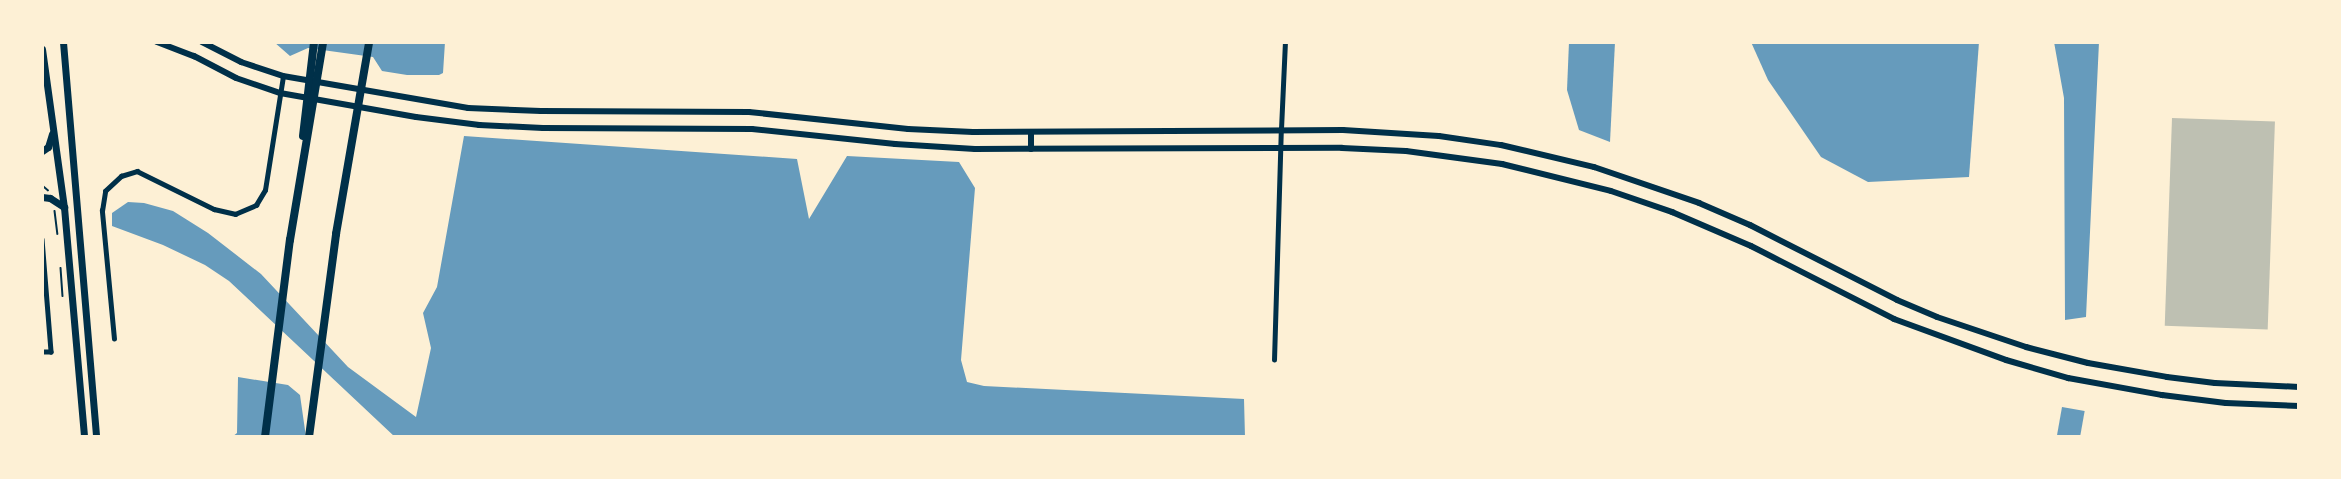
<!DOCTYPE html>
<html>
<head>
<meta charset="utf-8">
<style>
	body { margin:0 }
	#map { position:relative; width:2341px; height:479px; overflow:hidden; background:#fdf0d5; font-family:"Nunito Sans",sans-serif }
	div>[style] { position:absolute }
	.water>* { inset:0; background:#669bbc; transform-origin:0 0 }
	.building>* { inset:0; background:#bec0b2; transform-origin:0 0 }
	.path>* { height:1.5px; margin:-0.75px; padding:0 0.75px; transform-origin:0.75px; border-radius:0.75px; background:#003049 }
	.minor>* { height:4.5px; margin:-2.25px; padding:0 2.25px; transform-origin:2.25px; border-radius:2.25px; background:#003049 }
	.tertiary>* { height:5px; margin:-2.5px; padding:0 2.5px; transform-origin:2.5px; border-radius:2.5px; background:#003049 }
	.secondary>* { height:6px; margin:-3px; padding:0 3px; transform-origin:3px; border-radius:3px; background:#003049 }
	.primary>* { height:7px; margin:-3.5px; padding:0 3.5px; transform-origin:3.5px; border-radius:3.5px; background:#003049 }
	.motorway>* { height:8px; margin:-4px; padding:0 4px; transform-origin:4px; border-radius:4px; background:#003049 }
	span { translate:-50% -50%; white-space:nowrap; text-align:center; line-height:1.15; -webkit-text-stroke:6px #fdf0d5; paint-order:stroke }
	.frame { position:absolute; inset:0; border:44px solid #fdf0d5; pointer-events:none }
</style>
</head>
<body>
<div id="map">
	<div class="water">
		<div style="clip-path:polygon(274px 42px,445px 42px,443px 73px,439px 75px,407px 75px,382px 71px,373px 57px,308px 48px,290px 56px)"></div>
		<div style="clip-path:polygon(1569px 42px,1615px 42px,1610px 142px,1579px 130px,1567px 90px)"></div>
		<div style="clip-path:polygon(1751px 42px,1979px 42px,1969px 177px,1868px 182px,1821px 157px,1768px 80px)"></div>
		<div style="clip-path:polygon(2054px 42px,2099px 42px,2086px 317px,2065px 320px,2064px 98px)"></div>
		<div style="clip-path:polygon(464px 136px,797px 159px,809px 219px,847px 156px,959px 162px,975px 188px,961px 360px,967px 382px,984px 386px,1244px 399px,1245px 437px,395px 437px,229px 281px,205px 265px,163px 245px,112px 226px,112px 213px,128px 202px,144px 203px,173px 211px,208px 233px,261px 274px,348px 367px,416px 417px,431px 348px,423px 313px,437px 287px)"></div>
		<div style="clip-path:polygon(238px 377px,288px 385px,300px 395px,306px 437px,232px 437px,237px 433px)"></div>
		<div style="left:2062px;top:407px;width:23px;height:30px;rotate:10deg"></div>
	</div>
	<div class="building">
		<div style="left:2172px;top:118px;width:103px;height:208px;rotate:2deg"></div>
	</div>
	<div class="path">
		<div style="left:42px;top:185px;width:8px;rotate:40deg"></div>
		<div style="left:55px;top:211px;width:23px;rotate:83deg"></div>
		<div style="left:61px;top:268px;width:28px;rotate:86deg"></div>
	</div>
	<div class="minor">
		<div style="left:42px;top:239px;width:113px;rotate:85.4deg"></div>
		<div style="left:51px;top:352px;width:9px;rotate:180deg"></div>
		<div style="left:114px;top:339px;width:129px;rotate:-95.4deg"></div>
		<div style="left:102px;top:211px;width:20px;rotate:-81deg"></div>
		<div style="left:105px;top:191px;width:22px;rotate:-43deg"></div>
		<div style="left:121px;top:176px;width:17px;rotate:-17deg"></div>
		<div style="left:137px;top:171px;width:86px;rotate:26.3deg"></div>
		<div style="left:214px;top:209px;width:22px;rotate:13deg"></div>
		<div style="left:235px;top:214px;width:23px;rotate:-23deg"></div>
		<div style="left:256px;top:205px;width:17px;rotate:-59deg"></div>
		<div style="left:265px;top:190px;width:115px;rotate:-81deg"></div>
		<div style="left:1274px;top:360px;width:231px;rotate:-88.3deg"></div>
	</div>
	<div class="tertiary">
		<div style="left:1281px;top:129px;width:87px;rotate:-87.4deg"></div>
	</div>
	<div class="secondary">
		<div style="left:157px;top:42px;width:40px;rotate:21deg"></div>
		<div style="left:194px;top:56px;width:47px;rotate:27.6deg"></div>
		<div style="left:236px;top:78px;width:46px;rotate:18.8deg"></div>
		<div style="left:280px;top:93px;width:138px;rotate:10deg"></div>
		<div style="left:416px;top:117px;width:64px;rotate:7.2deg"></div>
		<div style="left:479px;top:125px;width:64px;rotate:2.7deg"></div>
		<div style="left:543px;top:128px;width:209px;rotate:0.3deg"></div>
		<div style="left:752px;top:129px;width:144px;rotate:6deg"></div>
		<div style="left:895px;top:144px;width:80px;rotate:3.6deg"></div>
		<div style="left:975px;top:149px;width:367px;rotate:-0.2deg"></div>
		<div style="left:1342px;top:148px;width:64px;rotate:2.7deg"></div>
		<div style="left:1406px;top:151px;width:97px;rotate:7.7deg"></div>
		<div style="left:1502px;top:164px;width:112px;rotate:13.9deg"></div>
		<div style="left:1611px;top:191px;width:65px;rotate:19deg"></div>
		<div style="left:1672px;top:212px;width:86px;rotate:23.3deg"></div>
		<div style="left:1751px;top:246px;width:161px;rotate:27deg"></div>
		<div style="left:1894px;top:319px;width:119px;rotate:20.1deg"></div>
		<div style="left:2006px;top:360px;width:65px;rotate:16.2deg"></div>
		<div style="left:2068px;top:378px;width:96px;rotate:10.3deg"></div>
		<div style="left:2162px;top:395px;width:64px;rotate:7.1deg"></div>
		<div style="left:2226px;top:403px;width:73px;rotate:2.4deg"></div>
		<div style="left:202px;top:42px;width:44px;rotate:27.1deg"></div>
		<div style="left:241px;top:62px;width:44px;rotate:18.4deg"></div>
		<div style="left:283px;top:76px;width:188px;rotate:9.8deg"></div>
		<div style="left:468px;top:108px;width:73px;rotate:2.4deg"></div>
		<div style="left:541px;top:111px;width:208px;rotate:0.3deg"></div>
		<div style="left:749px;top:112px;width:160px;rotate:6.1deg"></div>
		<div style="left:908px;top:129px;width:65px;rotate:2.6deg"></div>
		<div style="left:973px;top:132px;width:370px;rotate:-0.3deg"></div>
		<div style="left:1343px;top:130px;width:96px;rotate:3.6deg"></div>
		<div style="left:1439px;top:136px;width:63px;rotate:8.3deg"></div>
		<div style="left:1501px;top:145px;width:96px;rotate:13.3deg"></div>
		<div style="left:1594px;top:167px;width:111px;rotate:18.9deg"></div>
		<div style="left:1699px;top:203px;width:56px;rotate:23.3deg"></div>
		<div style="left:1750px;top:225px;width:165px;rotate:27deg"></div>
		<div style="left:1897px;top:300px;width:43px;rotate:23deg"></div>
		<div style="left:1937px;top:317px;width:94px;rotate:18.6deg"></div>
		<div style="left:2026px;top:347px;width:64px;rotate:14.5deg"></div>
		<div style="left:2088px;top:363px;width:80px;rotate:10deg"></div>
		<div style="left:2167px;top:377px;width:48px;rotate:7.1deg"></div>
		<div style="left:2215px;top:383px;width:84px;rotate:2.7deg"></div>
		<div style="left:1031px;top:132px;width:17px;rotate:90deg"></div>
	</div>
	<div class="primary">
		<div style="left:63px;top:42px;width:396px;rotate:85.2deg"></div>
		<div style="left:42px;top:49px;width:160px;rotate:82.1deg"></div>
		<div style="left:64px;top:207px;width:231px;rotate:85deg"></div>
		<div style="left:42px;top:151px;width:7px;rotate:-34deg"></div>
		<div style="left:48px;top:147px;width:14px;rotate:-73deg"></div>
		<div style="left:42px;top:197px;width:8px;rotate:7deg"></div>
		<div style="left:50px;top:198px;width:17px;rotate:33deg"></div>
	</div>
	<div class="motorway">
		<div style="left:303px;top:136px;width:95px;rotate:-83.3deg"></div>
		<div style="left:265px;top:437px;width:199px;rotate:-82.8deg"></div>
		<div style="left:290px;top:240px;width:201px;rotate:-80.5deg"></div>
		<div style="left:309px;top:437px;width:205px;rotate:-82.4deg"></div>
		<div style="left:336px;top:234px;width:195px;rotate:-80.2deg"></div>
	</div>
	<div class="frame"></div>
</div>
</body>
</html>
